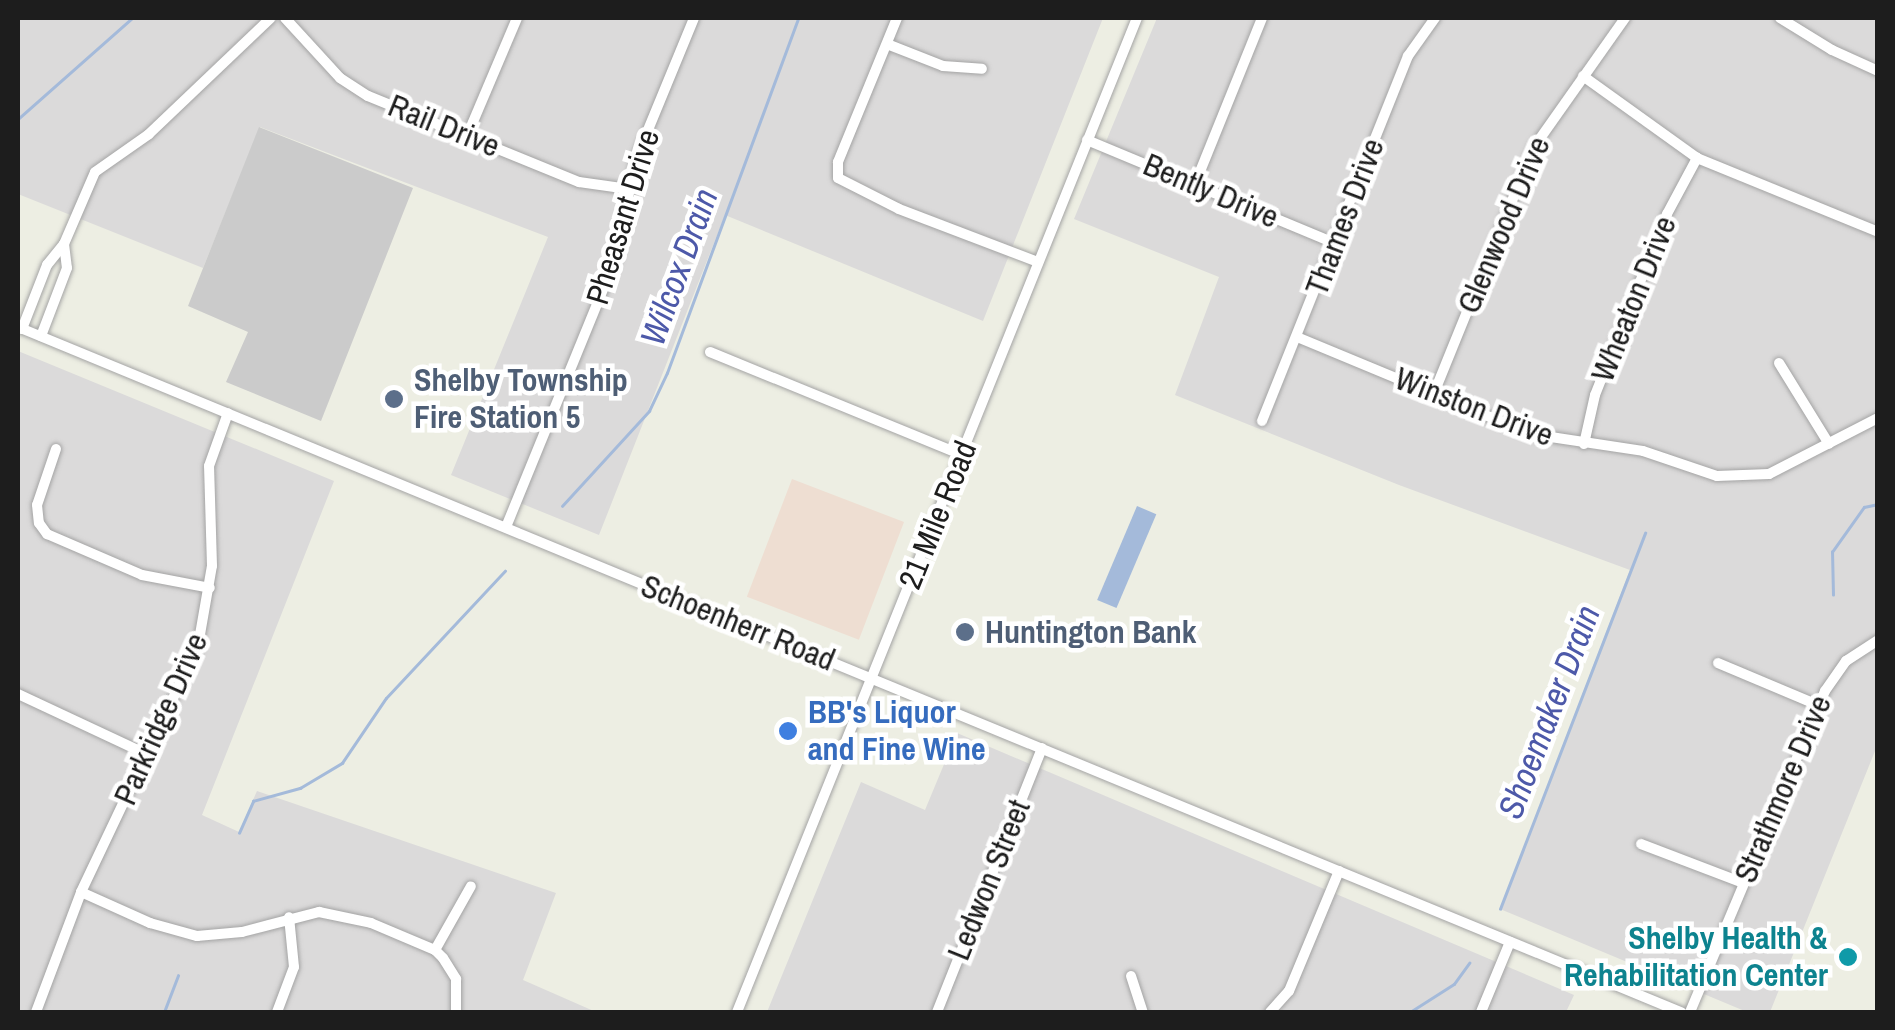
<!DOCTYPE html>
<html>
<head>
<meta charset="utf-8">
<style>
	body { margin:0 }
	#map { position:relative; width:1895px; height:1030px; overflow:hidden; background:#edeee3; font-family:"Archivo Narrow",sans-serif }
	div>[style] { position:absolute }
	.residential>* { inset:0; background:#dbdada }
	.commercial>* { inset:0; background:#eeded2; transform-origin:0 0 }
	.religious>* { inset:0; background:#cbcbcb }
	.water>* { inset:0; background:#a4bada; transform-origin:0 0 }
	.stream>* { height:2.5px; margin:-1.25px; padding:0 1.25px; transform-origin:1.25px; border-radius:1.25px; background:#a4bada }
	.roads { filter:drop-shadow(0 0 2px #a4a4a4) drop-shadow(0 0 2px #a4a4a4) }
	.minor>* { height:10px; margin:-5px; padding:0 5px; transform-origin:5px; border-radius:5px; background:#fff }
	.dots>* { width:28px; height:28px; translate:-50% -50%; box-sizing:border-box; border:5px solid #fff; border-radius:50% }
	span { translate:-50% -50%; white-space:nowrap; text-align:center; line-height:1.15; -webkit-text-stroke:9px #fff; paint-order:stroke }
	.street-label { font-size:32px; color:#1d1d1d }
	.service-label { font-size:32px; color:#4e5e75; font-weight:700 }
	.left { translate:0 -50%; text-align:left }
	.shop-label { font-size:32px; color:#366cbe; font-weight:700 }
	.culture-label { font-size:32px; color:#0d838f; font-weight:700 }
	.right { translate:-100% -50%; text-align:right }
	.water-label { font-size:35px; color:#4d59a9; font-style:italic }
	.frame { position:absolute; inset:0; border:20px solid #1d1d1d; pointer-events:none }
</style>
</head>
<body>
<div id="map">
	<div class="residential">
		<div style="clip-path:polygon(18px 18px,1103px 18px,983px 321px,725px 215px,599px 535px,451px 475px,548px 237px,260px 127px,203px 268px,18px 194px)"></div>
		<div style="clip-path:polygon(1157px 18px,1877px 18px,1877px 746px,1770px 1012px,1747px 1012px,1500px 909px,1630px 570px,1399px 485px,1175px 395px,1219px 277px,1074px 219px)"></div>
		<div style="clip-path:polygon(18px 351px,334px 481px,202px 815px,239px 832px,257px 791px,556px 893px,523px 980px,596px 1012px,18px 1012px)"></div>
		<div style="clip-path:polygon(957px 733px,1574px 995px,1566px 1012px,767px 1012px,861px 782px,925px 810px)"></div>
	</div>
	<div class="commercial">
		<div style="left:792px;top:479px;width:120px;height:126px;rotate:21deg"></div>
	</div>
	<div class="religious">
		<div style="clip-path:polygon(259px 127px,413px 188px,321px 421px,226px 382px,248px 332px,188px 306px)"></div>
	</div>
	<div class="water">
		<div style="left:1137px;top:506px;width:21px;height:102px;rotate:23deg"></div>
	</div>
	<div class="stream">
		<div style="left:18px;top:119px;width:152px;rotate:-41.5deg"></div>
		<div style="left:562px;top:506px;width:129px;rotate:-47.5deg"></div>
		<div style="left:649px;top:411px;width:42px;rotate:-64.7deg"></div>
		<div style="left:667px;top:373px;width:378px;rotate:-69.7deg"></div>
		<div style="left:1833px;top:595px;width:43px;rotate:-91.3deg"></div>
		<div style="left:1832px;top:552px;width:55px;rotate:-54.6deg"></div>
		<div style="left:1864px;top:507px;width:14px;rotate:-12deg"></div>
		<div style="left:239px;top:833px;width:35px;rotate:-66deg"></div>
		<div style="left:253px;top:801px;width:49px;rotate:-15.5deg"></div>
		<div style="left:300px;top:788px;width:49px;rotate:-30.8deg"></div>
		<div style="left:342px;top:763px;width:78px;rotate:-55.9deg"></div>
		<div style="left:386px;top:698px;width:174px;rotate:-46.9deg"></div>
		<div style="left:1500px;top:909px;width:403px;rotate:-68.9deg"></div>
		<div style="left:164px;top:1012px;width:39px;rotate:-69deg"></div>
		<div style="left:1410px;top:1012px;width:52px;rotate:-32.5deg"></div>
		<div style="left:1454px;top:984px;width:26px;rotate:-54deg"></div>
	</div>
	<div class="roads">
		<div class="minor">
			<div style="left:285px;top:18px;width:81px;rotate:47.5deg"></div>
			<div style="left:340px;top:78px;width:33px;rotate:33deg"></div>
			<div style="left:368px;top:96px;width:228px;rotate:22.2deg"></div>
			<div style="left:579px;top:182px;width:50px;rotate:8deg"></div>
			<div style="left:897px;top:18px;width:156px;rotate:112.3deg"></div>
			<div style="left:838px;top:162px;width:16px;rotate:90deg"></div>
			<div style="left:838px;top:178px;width:68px;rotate:26.9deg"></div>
			<div style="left:899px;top:209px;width:149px;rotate:20.9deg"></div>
			<div style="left:1780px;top:18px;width:61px;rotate:31.6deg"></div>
			<div style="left:1832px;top:50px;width:51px;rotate:24.5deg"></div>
			<div style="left:887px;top:44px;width:60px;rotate:21.4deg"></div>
			<div style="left:943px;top:66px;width:39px;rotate:4deg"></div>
			<div style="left:1583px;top:76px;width:140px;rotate:35.7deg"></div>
			<div style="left:1697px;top:158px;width:196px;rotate:22.2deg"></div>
			<div style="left:467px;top:136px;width:128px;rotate:-67deg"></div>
			<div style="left:1087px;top:140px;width:269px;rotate:22.6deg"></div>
			<div style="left:1195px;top:184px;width:179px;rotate:-68deg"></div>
			<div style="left:64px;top:244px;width:78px;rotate:-66.7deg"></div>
			<div style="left:95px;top:172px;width:66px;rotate:-35.1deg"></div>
			<div style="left:149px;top:134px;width:168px;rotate:-43.6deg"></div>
			<div style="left:18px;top:327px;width:1799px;rotate:22.39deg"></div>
			<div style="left:22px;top:329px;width:69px;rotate:-68.7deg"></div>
			<div style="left:47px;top:265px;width:27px;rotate:-51deg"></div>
			<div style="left:64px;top:244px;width:24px;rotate:83deg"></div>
			<div style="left:67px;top:268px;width:73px;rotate:110.9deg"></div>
			<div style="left:1297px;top:337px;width:253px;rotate:22.5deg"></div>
			<div style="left:1531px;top:434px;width:113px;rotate:8.6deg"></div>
			<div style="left:1643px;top:451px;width:78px;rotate:18.7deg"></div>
			<div style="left:1717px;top:476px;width:52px;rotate:-2.2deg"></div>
			<div style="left:1769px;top:474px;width:123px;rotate:-27.2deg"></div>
			<div style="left:710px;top:352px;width:272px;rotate:22.2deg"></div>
			<div style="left:1779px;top:363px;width:95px;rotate:58.3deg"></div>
			<div style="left:1434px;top:393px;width:266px;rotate:-67.9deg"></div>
			<div style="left:1534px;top:147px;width:158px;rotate:-54.8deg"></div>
			<div style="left:1262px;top:421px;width:393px;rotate:-68.2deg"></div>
			<div style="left:1408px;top:56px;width:47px;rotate:-54.6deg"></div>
			<div style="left:1584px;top:444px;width:50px;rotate:-77.3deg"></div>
			<div style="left:1595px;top:395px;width:195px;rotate:-68.3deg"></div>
			<div style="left:1667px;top:214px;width:64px;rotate:-61.8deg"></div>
			<div style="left:56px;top:449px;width:59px;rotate:108.7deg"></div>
			<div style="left:37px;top:505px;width:18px;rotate:84deg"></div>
			<div style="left:39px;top:523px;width:14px;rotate:54deg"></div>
			<div style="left:47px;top:534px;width:103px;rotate:23.3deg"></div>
			<div style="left:142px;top:575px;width:69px;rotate:10.8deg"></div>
			<div style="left:506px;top:527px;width:292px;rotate:-67.8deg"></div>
			<div style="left:616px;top:257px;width:100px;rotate:-78.5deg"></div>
			<div style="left:636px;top:159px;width:152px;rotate:-67.6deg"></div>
			<div style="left:1718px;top:663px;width:108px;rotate:22.8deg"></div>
			<div style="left:18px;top:694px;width:141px;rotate:25.1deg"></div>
			<div style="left:1641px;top:844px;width:109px;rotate:20.9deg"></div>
			<div style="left:81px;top:892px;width:76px;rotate:24.2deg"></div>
			<div style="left:150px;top:923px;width:49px;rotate:15.5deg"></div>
			<div style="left:197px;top:936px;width:45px;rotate:-5.1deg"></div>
			<div style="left:242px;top:932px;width:80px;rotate:-14.6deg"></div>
			<div style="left:319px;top:912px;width:53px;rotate:11.9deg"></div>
			<div style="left:371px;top:923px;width:69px;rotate:22.9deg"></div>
			<div style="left:435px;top:950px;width:11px;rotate:45deg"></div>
			<div style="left:443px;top:958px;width:25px;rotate:58deg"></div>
			<div style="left:456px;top:979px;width:33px;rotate:90deg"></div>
			<div style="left:435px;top:950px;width:73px;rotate:-60.6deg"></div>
			<div style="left:1131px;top:976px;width:38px;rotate:72deg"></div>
			<div style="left:36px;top:1012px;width:128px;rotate:-69.4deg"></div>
			<div style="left:81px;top:892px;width:272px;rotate:-64.6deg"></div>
			<div style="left:198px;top:646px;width:81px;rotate:-80.1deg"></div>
			<div style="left:212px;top:566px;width:100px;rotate:-91.7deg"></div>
			<div style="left:209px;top:466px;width:56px;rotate:-70.3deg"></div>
			<div style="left:277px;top:1012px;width:48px;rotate:-69.3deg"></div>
			<div style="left:294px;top:967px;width:50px;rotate:-95.7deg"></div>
			<div style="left:737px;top:1012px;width:1071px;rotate:-68.08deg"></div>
			<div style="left:937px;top:1012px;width:284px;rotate:-68.3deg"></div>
			<div style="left:1270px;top:1012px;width:28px;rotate:-48deg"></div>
			<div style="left:1289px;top:991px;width:130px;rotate:-67.4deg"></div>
			<div style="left:1481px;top:1012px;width:76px;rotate:-67.5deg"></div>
			<div style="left:1690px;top:1012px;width:348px;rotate:-67.2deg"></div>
			<div style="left:1825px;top:691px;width:37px;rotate:-55deg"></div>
			<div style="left:1846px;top:661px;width:38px;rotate:-33deg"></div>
		</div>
	</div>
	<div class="dots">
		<div style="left:394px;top:399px;background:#5c6f8a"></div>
		<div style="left:965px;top:632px;background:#5c6f8a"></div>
		<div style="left:788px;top:731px;background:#3f7fe0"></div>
		<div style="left:1848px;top:957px;background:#0f9aa8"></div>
	</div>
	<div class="street-label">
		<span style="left:444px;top:126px;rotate:22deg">Rail Drive</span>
		<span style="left:1211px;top:191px;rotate:23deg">Bently Drive</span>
		<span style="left:623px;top:217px;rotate:-73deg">Pheasant Drive</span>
		<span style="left:1345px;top:217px;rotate:-69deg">Thames Drive</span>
		<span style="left:1504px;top:225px;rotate:-67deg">Glenwood Drive</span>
		<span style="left:1634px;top:299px;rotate:-68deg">Wheaton Drive</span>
		<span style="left:1474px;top:407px;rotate:21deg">Winston Drive</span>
		<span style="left:938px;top:515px;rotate:-68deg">21 Mile Road</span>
		<span style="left:738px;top:623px;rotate:22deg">Schoenherr Road</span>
		<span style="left:161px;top:719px;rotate:-66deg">Parkridge Drive</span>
		<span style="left:1783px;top:789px;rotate:-67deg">Strathmore Drive</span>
		<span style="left:989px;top:880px;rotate:-68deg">Ledwon Street</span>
	</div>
	<div class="service-label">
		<span class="left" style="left:414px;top:399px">Shelby Township<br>Fire Station 5</span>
		<span class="left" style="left:985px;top:632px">Huntington Bank</span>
	</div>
	<div class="shop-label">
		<span class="left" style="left:808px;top:731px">BB's Liquor<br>and Fine Wine</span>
	</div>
	<div class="culture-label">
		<span class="right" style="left:1828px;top:957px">Shelby Health &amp;<br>Rehabilitation Center</span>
	</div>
	<div class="water-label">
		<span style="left:679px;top:267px;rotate:-70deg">Wilcox Drain</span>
		<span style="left:1549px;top:712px;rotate:-69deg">Shoemaker Drain</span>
	</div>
	<div class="frame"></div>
</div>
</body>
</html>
